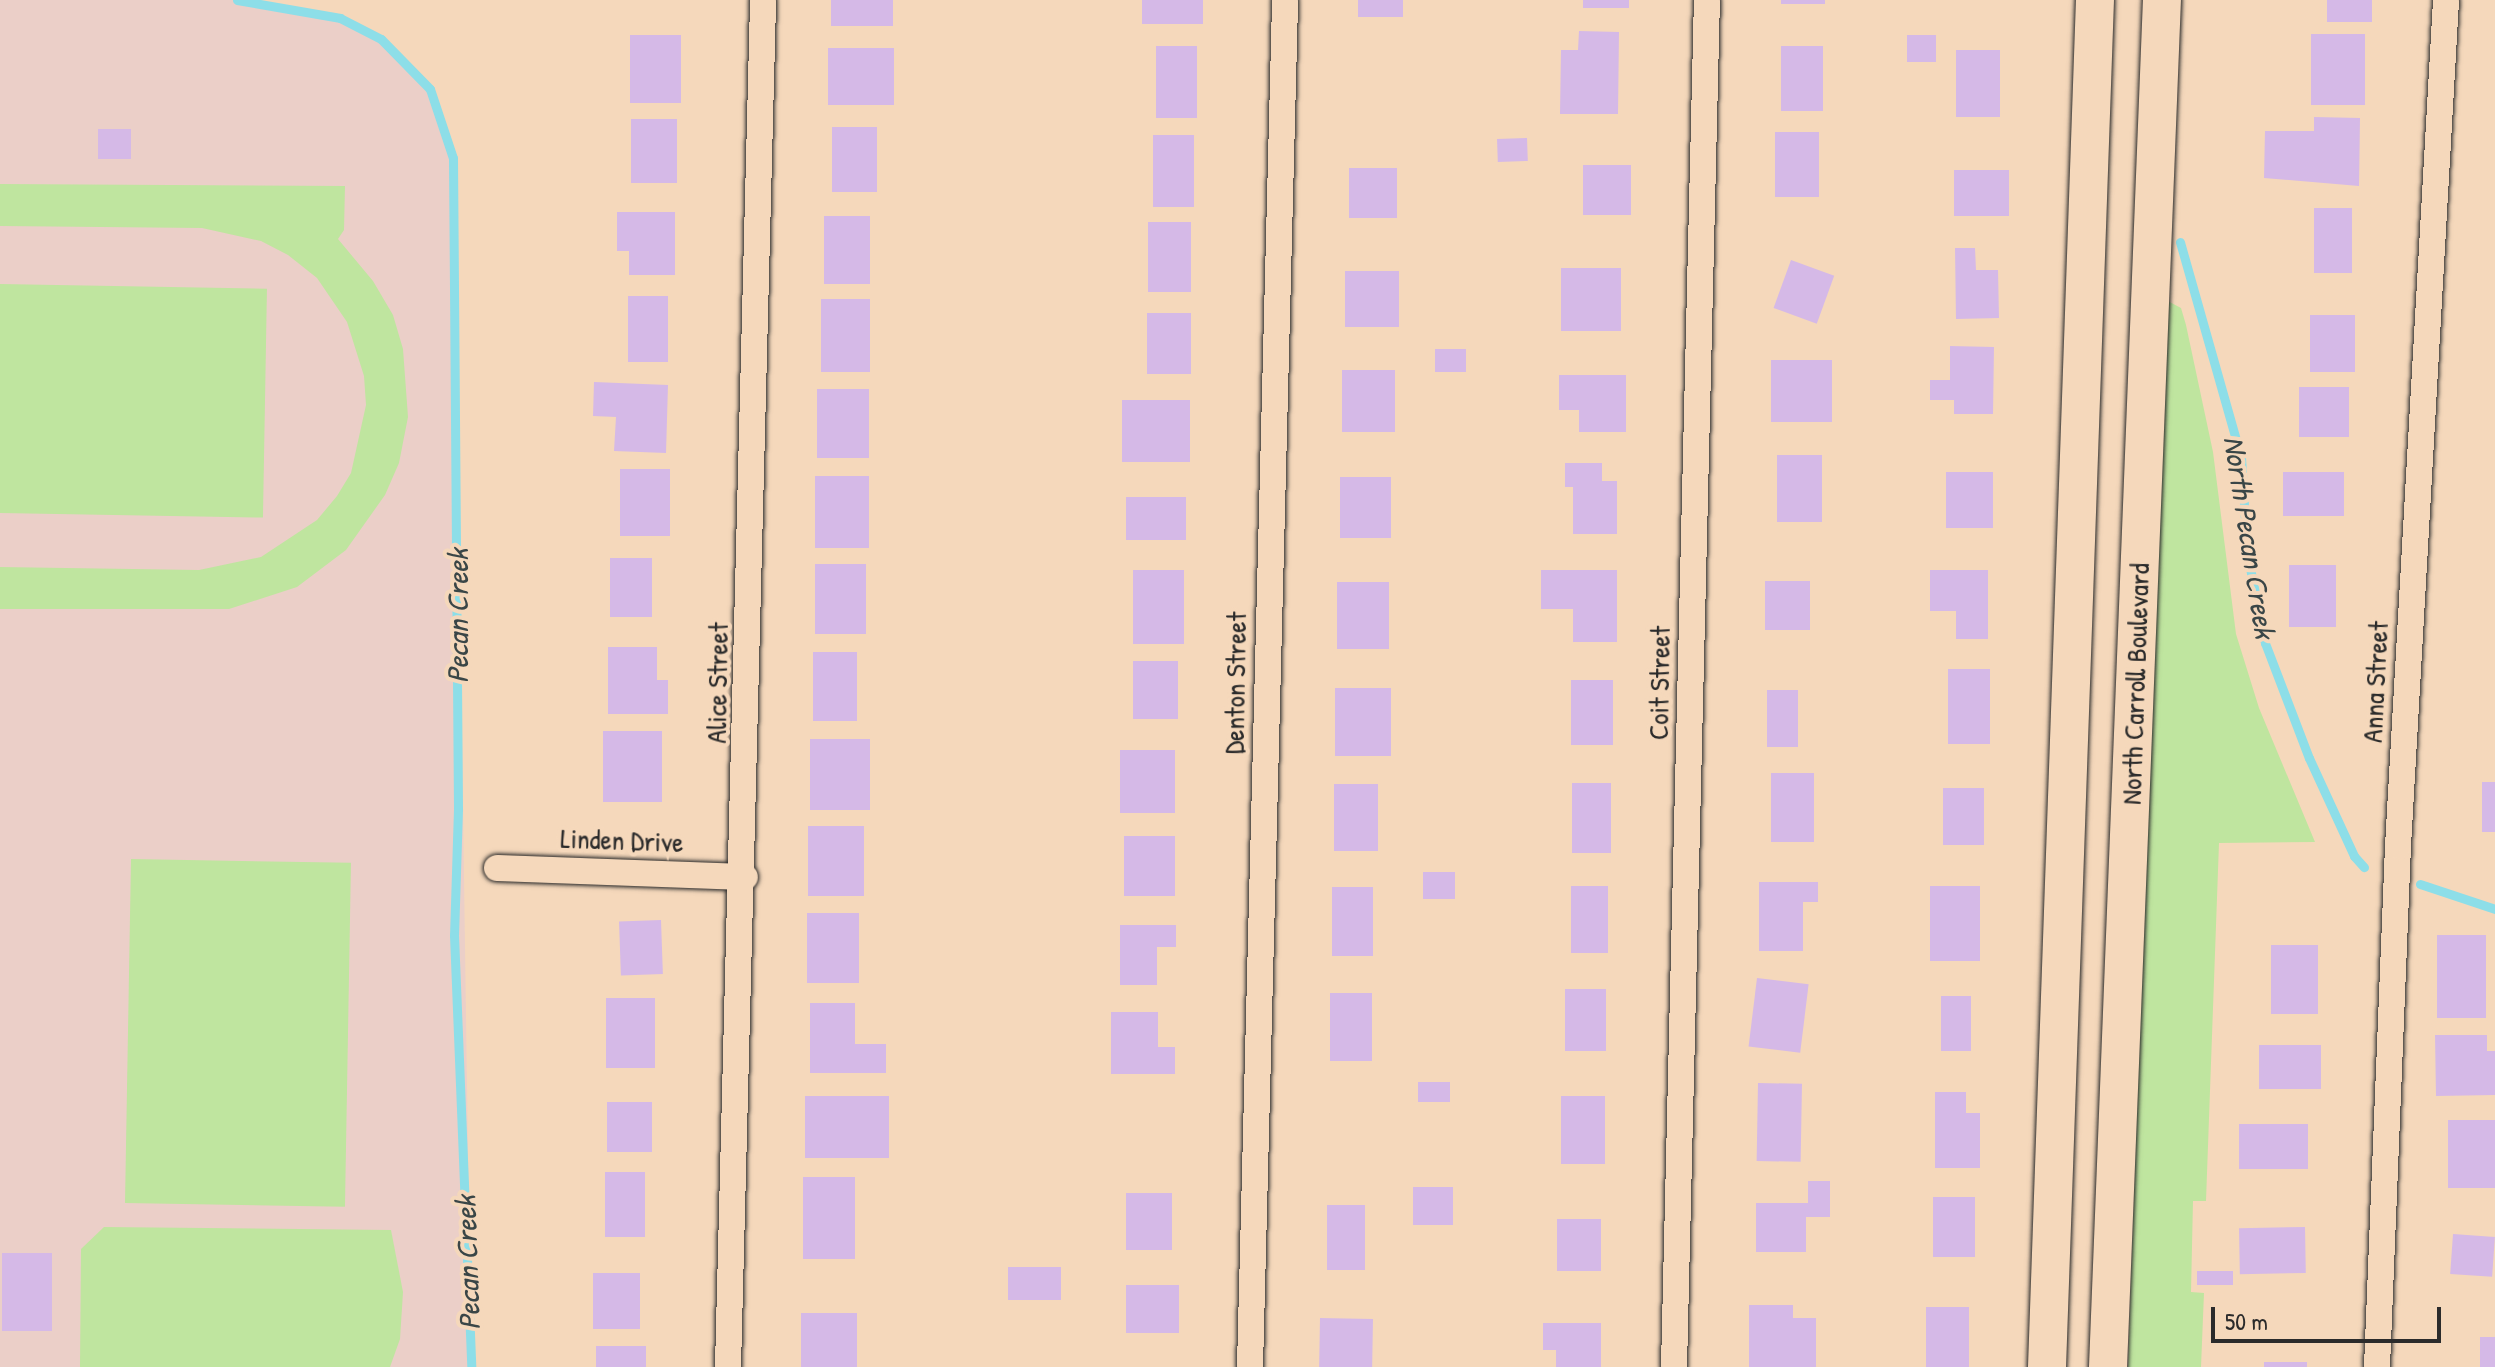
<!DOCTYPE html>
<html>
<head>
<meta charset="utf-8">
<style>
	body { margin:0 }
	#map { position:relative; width:2495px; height:1367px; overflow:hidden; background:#f5d8bb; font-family:"Patrick Hand",sans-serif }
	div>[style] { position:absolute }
	.built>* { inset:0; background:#ebcfc8 }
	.green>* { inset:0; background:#bfe59f; transform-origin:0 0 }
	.stream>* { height:9px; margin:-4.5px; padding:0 4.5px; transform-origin:4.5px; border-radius:4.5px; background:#8ddee8 }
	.building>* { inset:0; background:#d5b9e7; transform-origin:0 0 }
	.roads { filter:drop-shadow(0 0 2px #2b2b2b) drop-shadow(0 0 2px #2b2b2b) }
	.street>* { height:26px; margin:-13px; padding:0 13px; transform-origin:13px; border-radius:13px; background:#f5d8bb }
	.secondary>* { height:38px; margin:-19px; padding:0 19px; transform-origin:19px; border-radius:19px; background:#f5d8bb }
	span { translate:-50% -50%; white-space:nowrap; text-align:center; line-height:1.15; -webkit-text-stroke:8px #f5d8bb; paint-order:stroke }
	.street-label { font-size:28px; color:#2b2b2b }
	.water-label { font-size:30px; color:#3a4647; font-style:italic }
	.scale { position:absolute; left:2211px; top:1307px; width:230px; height:36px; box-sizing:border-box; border:4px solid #2b2b2b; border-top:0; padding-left:10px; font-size:24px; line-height:28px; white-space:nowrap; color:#2b2b2b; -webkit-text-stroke:6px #f5d8bb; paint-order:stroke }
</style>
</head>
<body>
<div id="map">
	<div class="built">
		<div style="clip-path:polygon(0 0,236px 0,340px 18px,381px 39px,415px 70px,430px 89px,449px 136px,454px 174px,471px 1367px,0 1367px)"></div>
	</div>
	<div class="green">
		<div style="clip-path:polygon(0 184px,345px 186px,344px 230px,338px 239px,373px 281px,393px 315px,403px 349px,408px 417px,399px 463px,385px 495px,346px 550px,297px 587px,229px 609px,0 609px,0 567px,199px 570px,261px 557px,317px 520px,337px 496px,351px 473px,366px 405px,364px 376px,347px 322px,317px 278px,288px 255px,261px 241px,202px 228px,0 226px)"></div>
		<div style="left:0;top:284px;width:267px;height:229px;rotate:1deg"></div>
		<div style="clip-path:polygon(2164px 299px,2181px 308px,2186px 325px,2213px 452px,2236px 634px,2259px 708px,2315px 842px,2219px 843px,2206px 1201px,2193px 1201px,2191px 1292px,2204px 1293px,2201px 1367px,2128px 1367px)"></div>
		<div style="left:131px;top:859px;width:220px;height:344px;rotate:1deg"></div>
		<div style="clip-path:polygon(104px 1227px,391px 1230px,403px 1292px,400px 1339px,390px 1367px,80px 1367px,81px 1249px)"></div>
	</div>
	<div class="stream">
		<div style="left:237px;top:0;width:105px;rotate:9.9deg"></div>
		<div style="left:340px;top:18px;width:46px;rotate:27.1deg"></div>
		<div style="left:381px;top:39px;width:70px;rotate:45.6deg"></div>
		<div style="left:430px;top:89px;width:73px;rotate:71.6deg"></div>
		<div style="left:453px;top:158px;width:651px;rotate:89.56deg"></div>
		<div style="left:458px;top:809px;width:126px;rotate:91.8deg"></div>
		<div style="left:454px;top:935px;width:432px;rotate:87.7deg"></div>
		<div style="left:2180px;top:242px;width:223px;rotate:74.2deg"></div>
		<div style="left:2241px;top:457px;width:96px;rotate:86.4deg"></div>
		<div style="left:2247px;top:553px;width:92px;rotate:78.7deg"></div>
		<div style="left:2265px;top:643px;width:123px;rotate:69.1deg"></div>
		<div style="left:2309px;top:758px;width:108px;rotate:65.3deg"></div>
		<div style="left:2354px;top:856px;width:15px;rotate:48deg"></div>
		<div style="left:2420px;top:884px;width:79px;rotate:18.4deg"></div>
	</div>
	<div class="building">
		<div style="left:831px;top:0;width:62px;height:26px"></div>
		<div style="left:1142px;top:0;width:61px;height:24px"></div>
		<div style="left:1358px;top:0;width:45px;height:17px"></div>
		<div style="left:1583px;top:0;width:46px;height:8px"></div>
		<div style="left:1781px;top:0;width:44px;height:4px"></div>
		<div style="left:2327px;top:0;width:45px;height:22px"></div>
		<div style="clip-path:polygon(1579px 31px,1619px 32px,1618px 114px,1560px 114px,1561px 50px,1578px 50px)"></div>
		<div style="left:2311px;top:34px;width:54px;height:71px"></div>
		<div style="left:630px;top:35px;width:51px;height:68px"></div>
		<div style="left:1907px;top:35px;width:29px;height:27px"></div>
		<div style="left:1156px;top:46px;width:41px;height:72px"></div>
		<div style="left:1781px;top:46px;width:42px;height:65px"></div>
		<div style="left:828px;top:48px;width:66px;height:57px"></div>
		<div style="left:1956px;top:50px;width:44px;height:67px"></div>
		<div style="clip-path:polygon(2314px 117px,2360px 118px,2359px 186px,2264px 178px,2265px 131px,2314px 131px)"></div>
		<div style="left:631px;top:119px;width:46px;height:64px"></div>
		<div style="left:832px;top:127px;width:45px;height:65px"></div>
		<div style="left:98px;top:129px;width:33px;height:30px"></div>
		<div style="left:1775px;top:132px;width:44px;height:65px"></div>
		<div style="left:1153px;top:135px;width:41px;height:72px"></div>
		<div style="left:1527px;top:138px;width:23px;height:30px;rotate:88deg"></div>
		<div style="left:1583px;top:165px;width:48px;height:50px"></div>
		<div style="left:1349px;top:168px;width:48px;height:50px"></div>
		<div style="left:1954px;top:170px;width:55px;height:46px"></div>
		<div style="left:2314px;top:208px;width:38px;height:65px"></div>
		<div style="clip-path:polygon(617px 212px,675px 212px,675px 275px,629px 275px,629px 251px,617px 251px)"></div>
		<div style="left:824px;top:216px;width:46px;height:68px"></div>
		<div style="left:1148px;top:222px;width:43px;height:70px"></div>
		<div style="clip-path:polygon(1955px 248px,1975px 248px,1976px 270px,1998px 270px,1999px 318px,1956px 319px)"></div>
		<div style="left:1791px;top:260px;width:46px;height:51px;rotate:20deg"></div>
		<div style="left:1561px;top:268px;width:60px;height:63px"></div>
		<div style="left:1345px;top:271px;width:54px;height:56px"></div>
		<div style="left:628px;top:296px;width:40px;height:66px"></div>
		<div style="left:821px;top:299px;width:49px;height:73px"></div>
		<div style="left:1147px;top:313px;width:44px;height:61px"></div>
		<div style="left:2310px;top:315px;width:45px;height:57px"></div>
		<div style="clip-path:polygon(1950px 346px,1994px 347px,1993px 414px,1954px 414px,1954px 400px,1930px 400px,1930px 380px,1950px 380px)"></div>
		<div style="left:1435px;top:349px;width:31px;height:23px"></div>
		<div style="left:1771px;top:360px;width:61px;height:62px"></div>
		<div style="left:1342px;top:370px;width:53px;height:62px"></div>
		<div style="clip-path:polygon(1559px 375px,1626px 375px,1626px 432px,1579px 432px,1579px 410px,1559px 410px)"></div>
		<div style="clip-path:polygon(594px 382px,668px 385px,666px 453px,614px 451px,616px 417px,593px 416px)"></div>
		<div style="left:2299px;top:387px;width:50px;height:50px"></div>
		<div style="left:817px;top:389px;width:52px;height:69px"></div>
		<div style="left:1122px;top:400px;width:68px;height:62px"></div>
		<div style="left:1777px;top:455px;width:45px;height:67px"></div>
		<div style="clip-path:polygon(1565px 463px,1602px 463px,1602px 481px,1617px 481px,1617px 534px,1573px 534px,1573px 487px,1565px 487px)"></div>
		<div style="left:620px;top:469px;width:50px;height:67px"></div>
		<div style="left:1946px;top:472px;width:47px;height:56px"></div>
		<div style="left:2283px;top:472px;width:61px;height:44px"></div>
		<div style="left:815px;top:476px;width:54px;height:72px"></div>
		<div style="left:1340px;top:477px;width:51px;height:61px"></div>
		<div style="left:1126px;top:497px;width:60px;height:43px"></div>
		<div style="left:610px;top:558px;width:42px;height:59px"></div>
		<div style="left:815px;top:564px;width:51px;height:70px"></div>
		<div style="left:2289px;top:565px;width:47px;height:62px"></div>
		<div style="left:1133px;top:570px;width:51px;height:74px"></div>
		<div style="clip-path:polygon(1541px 570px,1617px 570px,1617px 642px,1573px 642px,1573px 609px,1541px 609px)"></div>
		<div style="clip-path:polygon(1930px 570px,1988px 570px,1988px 639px,1956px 639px,1956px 611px,1930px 611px)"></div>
		<div style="left:1765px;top:581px;width:45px;height:49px"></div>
		<div style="left:1337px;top:582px;width:52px;height:67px"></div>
		<div style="clip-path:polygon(608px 647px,657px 647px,657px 680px,668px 680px,668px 714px,608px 714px)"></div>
		<div style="left:813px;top:652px;width:44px;height:69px"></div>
		<div style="left:1133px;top:661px;width:45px;height:58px"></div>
		<div style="left:1948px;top:669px;width:42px;height:75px"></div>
		<div style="left:1571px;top:680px;width:42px;height:65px"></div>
		<div style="left:1335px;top:688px;width:56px;height:68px"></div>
		<div style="left:1767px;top:690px;width:31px;height:57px"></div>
		<div style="left:603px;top:731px;width:59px;height:71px"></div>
		<div style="left:810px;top:739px;width:60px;height:71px"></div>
		<div style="left:1120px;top:750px;width:55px;height:63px"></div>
		<div style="left:1771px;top:773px;width:43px;height:69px"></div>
		<div style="left:2482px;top:782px;width:13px;height:50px"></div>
		<div style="left:1572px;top:783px;width:39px;height:70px"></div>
		<div style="left:1334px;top:784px;width:44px;height:67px"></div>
		<div style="left:1943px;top:788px;width:41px;height:57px"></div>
		<div style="left:808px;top:826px;width:56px;height:70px"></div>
		<div style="left:1124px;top:836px;width:51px;height:60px"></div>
		<div style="left:1423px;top:872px;width:32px;height:27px"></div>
		<div style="clip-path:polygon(1759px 882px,1818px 882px,1818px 902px,1803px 902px,1803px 951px,1759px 951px)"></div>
		<div style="left:1571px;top:886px;width:37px;height:67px"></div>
		<div style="left:1930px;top:886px;width:50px;height:75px"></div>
		<div style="left:1332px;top:887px;width:41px;height:69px"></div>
		<div style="left:807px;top:913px;width:52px;height:70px"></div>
		<div style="left:661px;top:920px;width:54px;height:42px;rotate:88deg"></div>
		<div style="clip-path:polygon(1120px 925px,1176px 925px,1176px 947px,1157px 947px,1157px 985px,1120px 985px)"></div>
		<div style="left:2437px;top:935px;width:49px;height:83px"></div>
		<div style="left:2271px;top:945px;width:47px;height:69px"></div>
		<div style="left:1757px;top:978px;width:52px;height:69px;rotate:7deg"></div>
		<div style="left:1565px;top:989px;width:41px;height:62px"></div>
		<div style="left:1330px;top:993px;width:42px;height:68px"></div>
		<div style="left:1941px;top:996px;width:30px;height:55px"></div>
		<div style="left:606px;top:998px;width:49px;height:70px"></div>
		<div style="clip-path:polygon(810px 1003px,855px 1003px,855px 1044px,886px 1044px,886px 1073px,810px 1073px)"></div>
		<div style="clip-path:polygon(1111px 1012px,1158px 1012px,1158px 1047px,1175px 1047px,1175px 1074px,1111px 1074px)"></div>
		<div style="clip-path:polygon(2435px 1035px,2487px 1035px,2487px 1051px,2495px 1051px,2495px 1095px,2436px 1096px)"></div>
		<div style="left:2259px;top:1045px;width:62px;height:44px"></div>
		<div style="left:1450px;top:1082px;width:20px;height:32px;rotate:90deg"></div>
		<div style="left:1758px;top:1083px;width:44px;height:78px;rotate:1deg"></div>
		<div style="clip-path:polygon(1935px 1092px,1966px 1092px,1966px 1113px,1980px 1113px,1980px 1168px,1935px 1168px)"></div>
		<div style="left:805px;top:1096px;width:84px;height:62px"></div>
		<div style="left:1561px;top:1096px;width:44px;height:68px"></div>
		<div style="left:607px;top:1102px;width:45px;height:50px"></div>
		<div style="left:2448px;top:1120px;width:47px;height:68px"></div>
		<div style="left:2239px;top:1124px;width:69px;height:45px"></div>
		<div style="left:605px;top:1172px;width:40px;height:65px"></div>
		<div style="left:803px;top:1177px;width:52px;height:82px"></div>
		<div style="clip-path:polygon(1808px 1181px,1830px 1181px,1830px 1217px,1806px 1217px,1806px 1252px,1756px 1252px,1756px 1203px,1808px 1203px)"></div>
		<div style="left:1413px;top:1187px;width:40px;height:38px"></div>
		<div style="left:1126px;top:1193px;width:46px;height:57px"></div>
		<div style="left:1933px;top:1197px;width:42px;height:60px"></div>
		<div style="left:1327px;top:1205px;width:38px;height:65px"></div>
		<div style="left:1557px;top:1219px;width:44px;height:52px"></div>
		<div style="left:2305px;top:1227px;width:46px;height:66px;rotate:89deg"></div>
		<div style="left:2453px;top:1234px;width:42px;height:40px;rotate:4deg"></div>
		<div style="left:2px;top:1253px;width:50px;height:78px"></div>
		<div style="left:1008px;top:1267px;width:53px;height:33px"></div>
		<div style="left:2197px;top:1271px;width:36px;height:14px"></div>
		<div style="left:593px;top:1273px;width:47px;height:56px"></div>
		<div style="left:1126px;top:1285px;width:53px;height:48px"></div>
		<div style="clip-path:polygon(1749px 1305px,1793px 1305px,1793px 1318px,1816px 1318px,1816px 1367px,1749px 1367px)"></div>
		<div style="left:1926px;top:1307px;width:43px;height:60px"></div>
		<div style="left:801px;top:1313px;width:56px;height:54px"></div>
		<div style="left:1320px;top:1318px;width:53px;height:49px;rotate:1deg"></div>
		<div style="clip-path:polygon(1543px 1323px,1601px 1323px,1601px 1367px,1556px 1367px,1556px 1350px,1543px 1350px)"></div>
		<div style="left:2480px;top:1337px;width:15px;height:30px"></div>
		<div style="left:596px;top:1346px;width:50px;height:21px"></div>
		<div style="left:2264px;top:1362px;width:43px;height:5px"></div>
	</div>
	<div class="roads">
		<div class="street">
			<div style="left:497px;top:868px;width:248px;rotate:2.1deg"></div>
			<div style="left:728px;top:1367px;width:1367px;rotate:-88.53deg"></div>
			<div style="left:1250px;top:1367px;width:1367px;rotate:-88.53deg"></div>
			<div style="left:1674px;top:1367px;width:1367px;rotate:-88.62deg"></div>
			<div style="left:2377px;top:1367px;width:521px;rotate:-87.69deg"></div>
			<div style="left:2398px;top:846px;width:847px;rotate:-86.75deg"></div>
		</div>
		<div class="secondary">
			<div style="left:2047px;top:1367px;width:1368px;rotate:-87.99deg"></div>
			<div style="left:2108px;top:1367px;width:1368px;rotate:-87.74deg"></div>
		</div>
	</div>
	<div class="street-label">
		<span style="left:2375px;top:682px;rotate:-87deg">Anna Street</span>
		<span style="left:717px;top:683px;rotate:-89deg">Alice Street</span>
		<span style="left:1235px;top:683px;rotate:-89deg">Denton Street</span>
		<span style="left:1659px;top:683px;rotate:-89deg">Coit Street</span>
		<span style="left:2135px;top:684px;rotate:-88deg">North Carroll Boulevard</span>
		<span style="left:622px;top:840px;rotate:2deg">Linden Drive</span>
	</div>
	<div class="water-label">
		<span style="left:2250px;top:537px;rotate:81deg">North Pecan Creek</span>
		<span style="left:457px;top:616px;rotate:-90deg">Pecan Creek</span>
		<span style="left:467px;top:1263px;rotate:-92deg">Pecan Creek</span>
	</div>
	<div class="scale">50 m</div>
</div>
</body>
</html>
